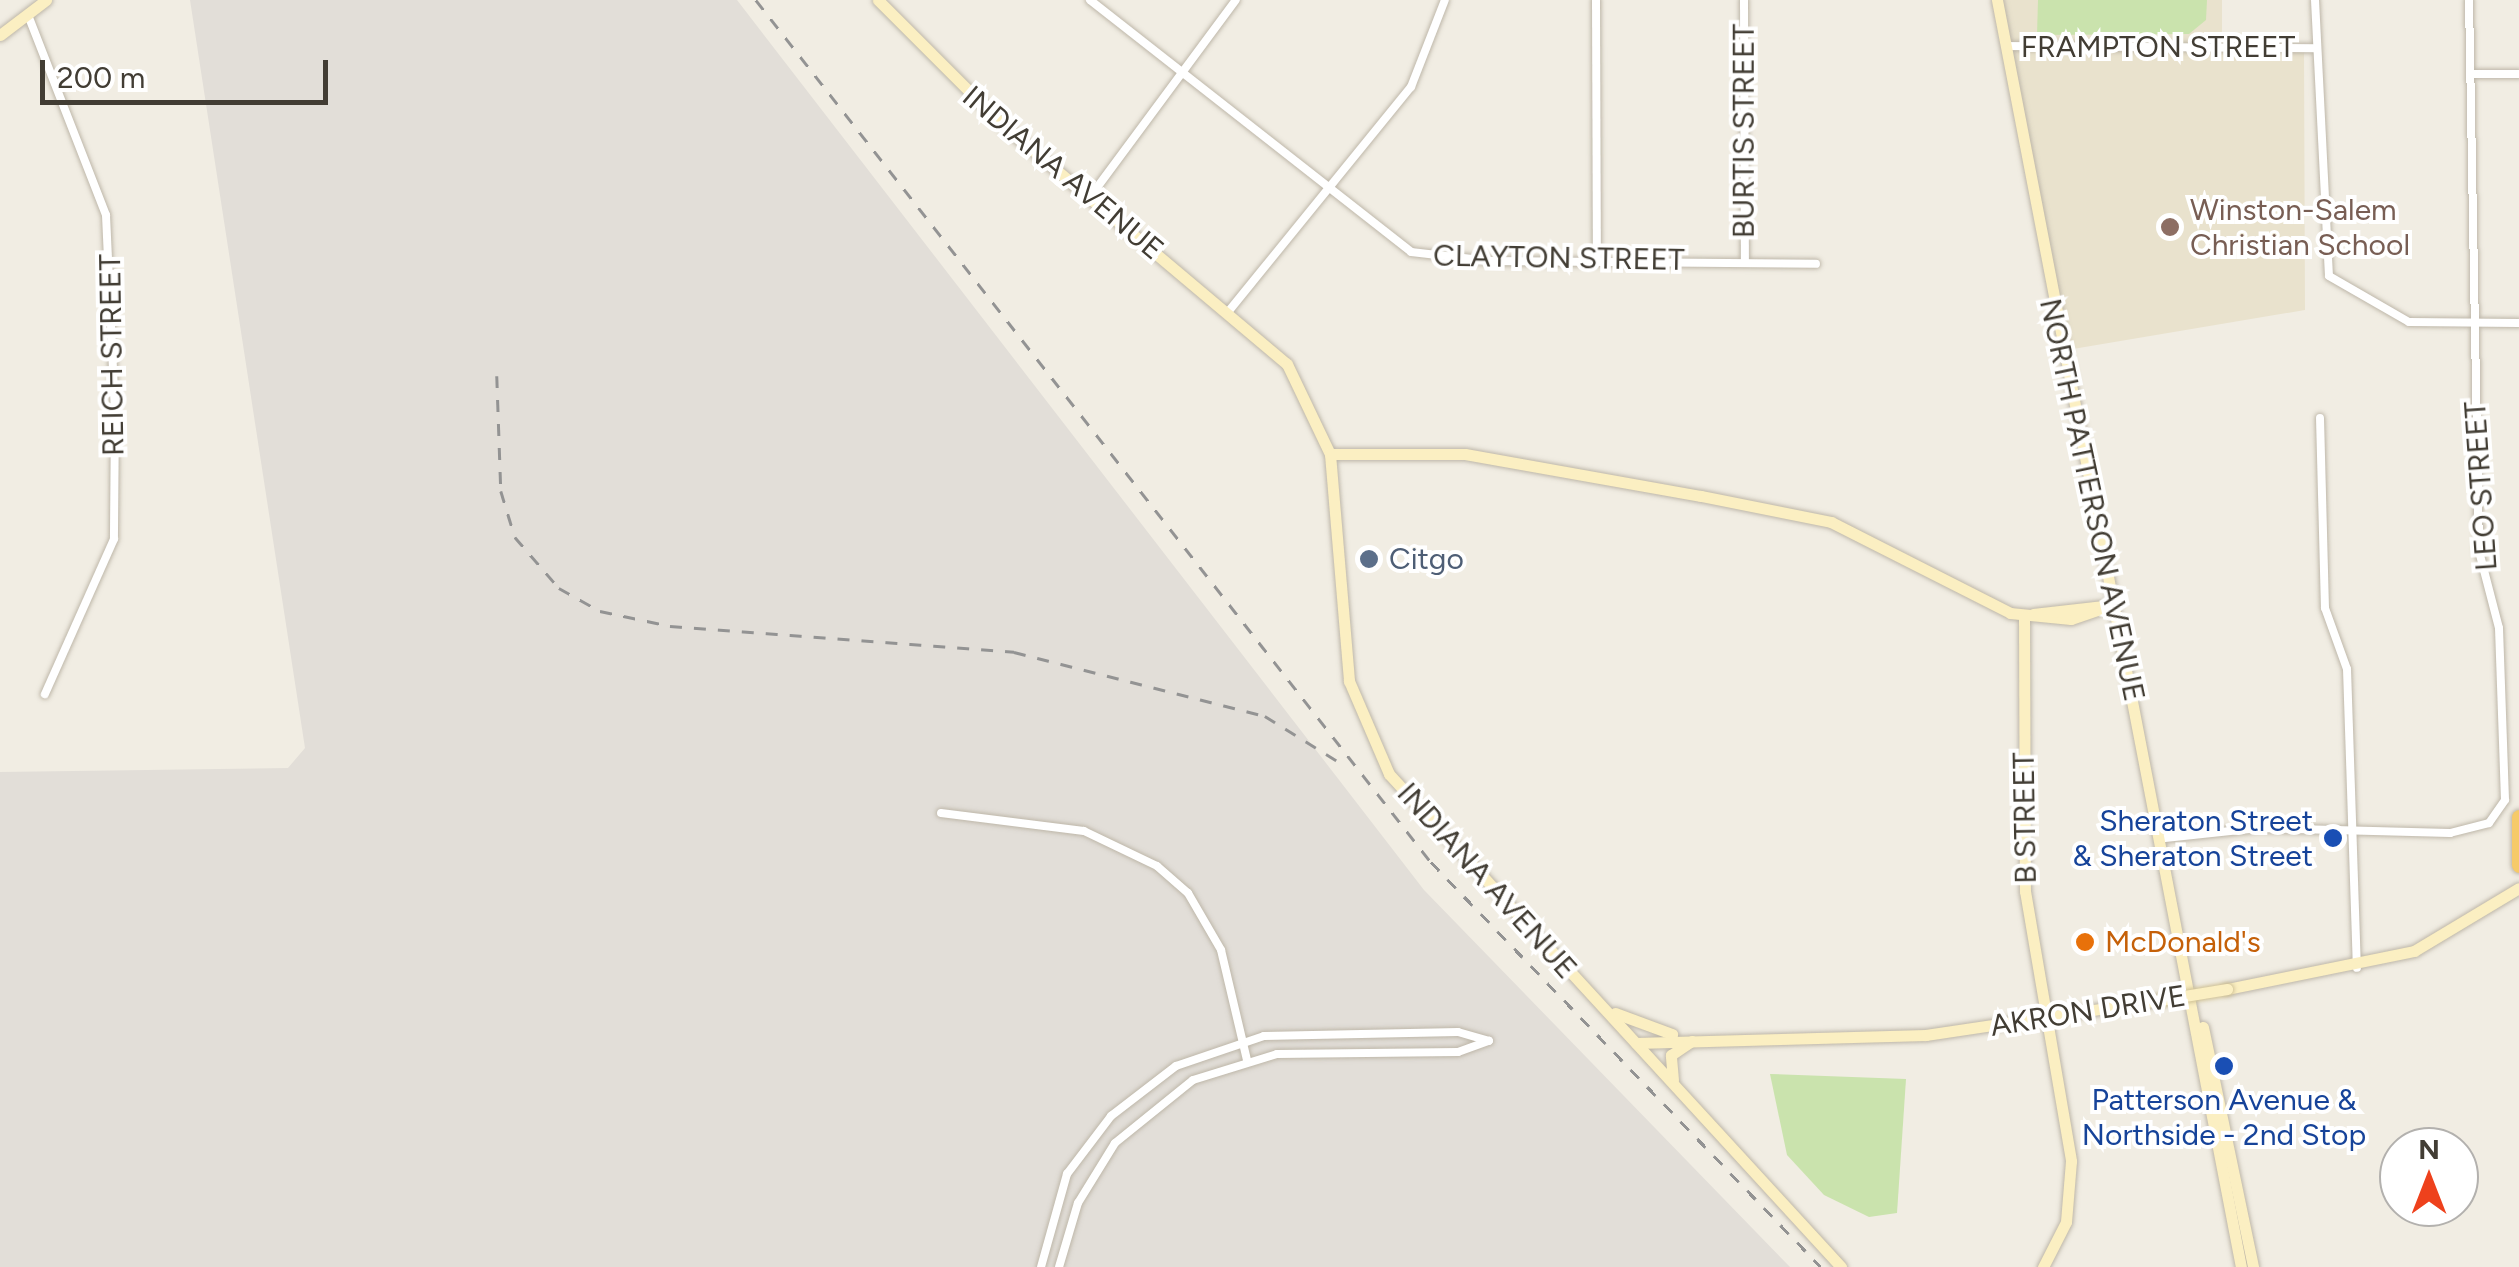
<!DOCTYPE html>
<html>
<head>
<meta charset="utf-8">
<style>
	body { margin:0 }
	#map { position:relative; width:2519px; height:1267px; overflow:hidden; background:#f1ede3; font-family:Figtree,sans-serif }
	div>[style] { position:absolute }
	.industrial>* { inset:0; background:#e2ded8 }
	.education>* { inset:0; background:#e9e2cd }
	.green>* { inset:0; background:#cae3ad }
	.roads { filter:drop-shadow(0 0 2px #beb7a9) drop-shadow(0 0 2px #beb7a9) }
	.street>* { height:8px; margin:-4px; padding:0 4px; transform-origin:4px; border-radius:4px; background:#fff }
	.secondary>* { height:11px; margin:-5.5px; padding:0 5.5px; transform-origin:5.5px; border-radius:5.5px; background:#fbefc2 }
	.highway>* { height:15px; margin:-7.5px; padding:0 7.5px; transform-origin:7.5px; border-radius:7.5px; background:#f6ca69 }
	.rail>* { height:2.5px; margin-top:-1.25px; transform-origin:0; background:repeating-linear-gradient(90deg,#939393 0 12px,transparent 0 24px) }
	.bridges { filter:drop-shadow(0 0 2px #cfc195) drop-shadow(0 0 2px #cfc195) }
	.secondary-bridge>* { height:11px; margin:-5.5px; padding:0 5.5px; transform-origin:5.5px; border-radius:5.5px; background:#fbefc2 }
	.dots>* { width:28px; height:28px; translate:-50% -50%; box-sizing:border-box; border:5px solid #fff; border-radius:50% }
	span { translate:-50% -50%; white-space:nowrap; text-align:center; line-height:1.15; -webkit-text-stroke:8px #fff; paint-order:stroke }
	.street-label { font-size:30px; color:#423d34 }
	.education-label { font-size:30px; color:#785e54 }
	.left { translate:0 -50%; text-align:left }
	.service-label { font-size:30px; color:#4e5e75 }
	.transit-label { font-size:30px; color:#164399 }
	.right { translate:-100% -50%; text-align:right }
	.food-label { font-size:30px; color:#c56008 }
	.north { position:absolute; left:2379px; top:1127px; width:100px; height:100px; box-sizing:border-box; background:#fff; border:2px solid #b3b1ae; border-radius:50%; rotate:0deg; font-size:28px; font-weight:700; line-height:40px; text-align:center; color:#423d34 }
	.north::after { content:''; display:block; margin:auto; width:35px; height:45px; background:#ee411c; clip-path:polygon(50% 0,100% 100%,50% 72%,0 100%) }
	.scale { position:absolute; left:40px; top:60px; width:288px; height:45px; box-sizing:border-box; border:5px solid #423d34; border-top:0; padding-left:12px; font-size:30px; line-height:35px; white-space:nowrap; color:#423d34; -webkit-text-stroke:8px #fff; paint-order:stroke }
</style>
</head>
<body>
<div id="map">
	<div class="industrial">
		<div style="clip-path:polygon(190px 0,737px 0,1424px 890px,1790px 1267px,0 1267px,0 772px,288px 768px,305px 748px)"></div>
	</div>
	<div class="education">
		<div style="clip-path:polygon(1998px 0,2222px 0,2222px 47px,2304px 48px,2305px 310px,2061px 351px)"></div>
	</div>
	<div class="green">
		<div style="clip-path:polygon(2038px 0,2207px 0,2206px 20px,2189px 34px,2037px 35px)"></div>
		<div style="clip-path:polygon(1770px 1074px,1906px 1079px,1897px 1213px,1869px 1217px,1824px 1195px,1787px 1155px)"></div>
	</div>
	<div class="roads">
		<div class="street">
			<div style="left:1090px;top:0;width:408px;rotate:38.1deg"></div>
			<div style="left:1411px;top:252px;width:79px;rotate:6.6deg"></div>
			<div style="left:1489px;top:261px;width:327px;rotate:0.5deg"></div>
			<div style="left:1596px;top:0;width:260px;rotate:89.8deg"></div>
			<div style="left:1744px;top:0;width:262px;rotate:89.8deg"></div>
			<div style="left:2315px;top:0;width:276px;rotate:87.1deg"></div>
			<div style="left:2329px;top:276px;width:92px;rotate:29.9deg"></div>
			<div style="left:2409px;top:322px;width:110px;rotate:0.5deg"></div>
			<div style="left:28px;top:15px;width:215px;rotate:68.7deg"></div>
			<div style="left:106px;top:215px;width:201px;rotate:87.4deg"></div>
			<div style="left:115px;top:416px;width:123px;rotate:90.5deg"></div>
			<div style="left:114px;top:539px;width:170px;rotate:114deg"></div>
			<div style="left:2006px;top:46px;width:309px;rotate:0.4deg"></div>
			<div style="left:2471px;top:74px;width:48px"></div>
			<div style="left:1090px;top:197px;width:245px;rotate:-53.5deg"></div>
			<div style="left:1228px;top:312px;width:290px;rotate:-50.9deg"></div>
			<div style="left:1411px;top:87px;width:93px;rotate:-68.7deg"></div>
			<div style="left:2320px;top:418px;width:190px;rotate:88.5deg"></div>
			<div style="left:2325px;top:608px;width:65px;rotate:70.2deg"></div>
			<div style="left:2347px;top:669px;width:299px;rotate:88.1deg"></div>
			<div style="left:941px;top:813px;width:144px;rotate:7.2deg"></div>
			<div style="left:1084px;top:831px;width:81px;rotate:25.6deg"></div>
			<div style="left:1157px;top:866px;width:41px;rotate:41.1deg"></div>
			<div style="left:1188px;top:893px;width:66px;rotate:59.9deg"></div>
			<div style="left:1221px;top:950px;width:113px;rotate:76.7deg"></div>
			<div style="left:2165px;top:838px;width:94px;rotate:-6.1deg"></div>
			<div style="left:2258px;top:828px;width:192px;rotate:1.5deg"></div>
			<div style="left:2450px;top:833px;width:40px;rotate:-14.4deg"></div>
			<div style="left:2489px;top:823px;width:28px;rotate:-55deg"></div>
			<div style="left:2505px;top:800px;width:172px;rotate:-92deg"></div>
			<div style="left:2499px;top:628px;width:80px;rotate:-104.6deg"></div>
			<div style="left:2479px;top:551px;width:551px;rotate:-91.04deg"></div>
			<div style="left:1041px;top:1267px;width:97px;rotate:-74.4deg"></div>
			<div style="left:1067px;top:1174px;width:73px;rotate:-52.8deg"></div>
			<div style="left:1111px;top:1116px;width:82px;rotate:-37.6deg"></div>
			<div style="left:1176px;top:1066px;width:93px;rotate:-18.8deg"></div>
			<div style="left:1264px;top:1036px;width:194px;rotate:-1.2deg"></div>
			<div style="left:1458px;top:1032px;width:32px;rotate:16deg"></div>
			<div style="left:1059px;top:1267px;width:67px;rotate:-73.5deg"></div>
			<div style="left:1078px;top:1203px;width:70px;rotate:-58.3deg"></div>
			<div style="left:1115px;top:1143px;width:100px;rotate:-38.9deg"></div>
			<div style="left:1193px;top:1080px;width:88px;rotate:-17.2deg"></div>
			<div style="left:1277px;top:1054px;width:181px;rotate:-0.6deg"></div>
			<div style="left:1458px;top:1052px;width:33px;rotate:-20deg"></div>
		</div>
		<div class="secondary">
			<div style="left:878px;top:0;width:177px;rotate:45deg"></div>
			<div style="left:1003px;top:125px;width:371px;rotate:40.1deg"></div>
			<div style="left:1287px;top:364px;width:100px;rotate:64.5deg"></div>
			<div style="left:1330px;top:454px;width:228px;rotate:85.2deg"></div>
			<div style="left:1349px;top:681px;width:101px;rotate:66.7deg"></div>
			<div style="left:1389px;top:774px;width:669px;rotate:47.48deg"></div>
			<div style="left:1997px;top:0;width:1290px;rotate:79.1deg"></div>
			<div style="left:0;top:35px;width:58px;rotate:-37.3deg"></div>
			<div style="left:1330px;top:454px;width:135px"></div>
			<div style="left:1465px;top:454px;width:240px;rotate:10.1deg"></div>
			<div style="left:1701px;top:496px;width:133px;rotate:11.3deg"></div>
			<div style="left:1831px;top:522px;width:201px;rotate:26.9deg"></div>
			<div style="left:2010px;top:613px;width:61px;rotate:5.6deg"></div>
			<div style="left:2071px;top:619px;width:43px;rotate:-18.9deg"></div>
			<div style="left:2033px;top:614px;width:80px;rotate:-6.5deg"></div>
			<div style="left:2024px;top:616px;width:275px;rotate:89.8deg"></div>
			<div style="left:2025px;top:891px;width:274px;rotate:80.3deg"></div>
			<div style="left:2071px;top:1161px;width:61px;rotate:94.7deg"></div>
			<div style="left:2066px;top:1222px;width:51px;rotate:117.1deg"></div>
			<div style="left:2227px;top:989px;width:191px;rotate:-11.5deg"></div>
			<div style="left:2414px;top:951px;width:122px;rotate:-31deg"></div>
			<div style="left:1615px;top:1013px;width:61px;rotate:20.2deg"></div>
			<div style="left:2203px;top:1027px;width:245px;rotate:78.2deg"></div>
			<div style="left:1636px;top:1043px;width:290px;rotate:-1.6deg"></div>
			<div style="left:1926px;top:1035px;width:237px;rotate:-8.5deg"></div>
			<div style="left:1673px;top:1080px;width:25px;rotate:-95deg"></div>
			<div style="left:1671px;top:1055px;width:25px;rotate:-34deg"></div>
		</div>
		<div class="highway">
			<div style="left:2519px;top:817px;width:48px;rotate:90deg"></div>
		</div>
	</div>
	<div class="rail">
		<div style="left:756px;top:0;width:1095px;rotate:51.94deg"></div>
		<div style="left:1431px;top:862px;width:562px;rotate:46.08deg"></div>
		<div style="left:497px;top:376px;width:115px;rotate:88deg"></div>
		<div style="left:501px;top:491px;width:48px;rotate:73.1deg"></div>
		<div style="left:515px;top:537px;width:67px;rotate:49.2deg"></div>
		<div style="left:559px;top:588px;width:47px;rotate:29.3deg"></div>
		<div style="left:600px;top:611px;width:72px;rotate:12.1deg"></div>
		<div style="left:670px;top:626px;width:345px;rotate:4.3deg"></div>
		<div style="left:1014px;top:652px;width:259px;rotate:14.3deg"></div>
		<div style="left:1265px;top:716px;width:91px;rotate:31.9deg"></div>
	</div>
	<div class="bridges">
		<div class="secondary-bridge">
			<div style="left:2160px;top:1000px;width:68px;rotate:-9.3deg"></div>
		</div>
	</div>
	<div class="dots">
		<div style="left:2170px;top:227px;background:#8d6e63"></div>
		<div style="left:1369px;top:559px;background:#5c6f8a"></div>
		<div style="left:2333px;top:838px;background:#1a4fb4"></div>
		<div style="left:2085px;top:942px;background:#e8710a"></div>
		<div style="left:2224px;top:1066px;background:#1a4fb4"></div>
	</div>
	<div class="street-label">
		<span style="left:2158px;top:47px">FRAMPTON STREET</span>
		<span style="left:1744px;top:131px;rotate:-90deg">BURTIS STREET</span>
		<span style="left:1063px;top:173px;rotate:40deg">INDIANA AVENUE</span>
		<span style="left:1559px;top:258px;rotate:1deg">CLAYTON STREET</span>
		<span style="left:112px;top:355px;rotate:-91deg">REICH STREET</span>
		<span style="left:2481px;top:486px;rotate:-94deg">LEO STREET</span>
		<span style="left:2092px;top:500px;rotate:78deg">NORTH PATTERSON AVENUE</span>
		<span style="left:2025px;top:818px;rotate:-91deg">B STREET</span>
		<span style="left:1487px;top:881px;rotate:48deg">INDIANA AVENUE</span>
		<span style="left:2088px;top:1011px;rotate:-9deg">AKRON DRIVE</span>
	</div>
	<div class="education-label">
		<span class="left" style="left:2190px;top:227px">Winston-Salem<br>Christian School</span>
	</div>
	<div class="service-label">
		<span class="left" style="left:1389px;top:559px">Citgo</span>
	</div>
	<div class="transit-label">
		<span class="right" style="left:2313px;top:838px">Sheraton Street<br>&amp; Sheraton Street</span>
		<span style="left:2224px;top:1117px">Patterson Avenue &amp;<br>Northside - 2nd Stop</span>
	</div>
	<div class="food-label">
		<span class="left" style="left:2105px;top:942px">McDonald's</span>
	</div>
	<div class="north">N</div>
	<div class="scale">200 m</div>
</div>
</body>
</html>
